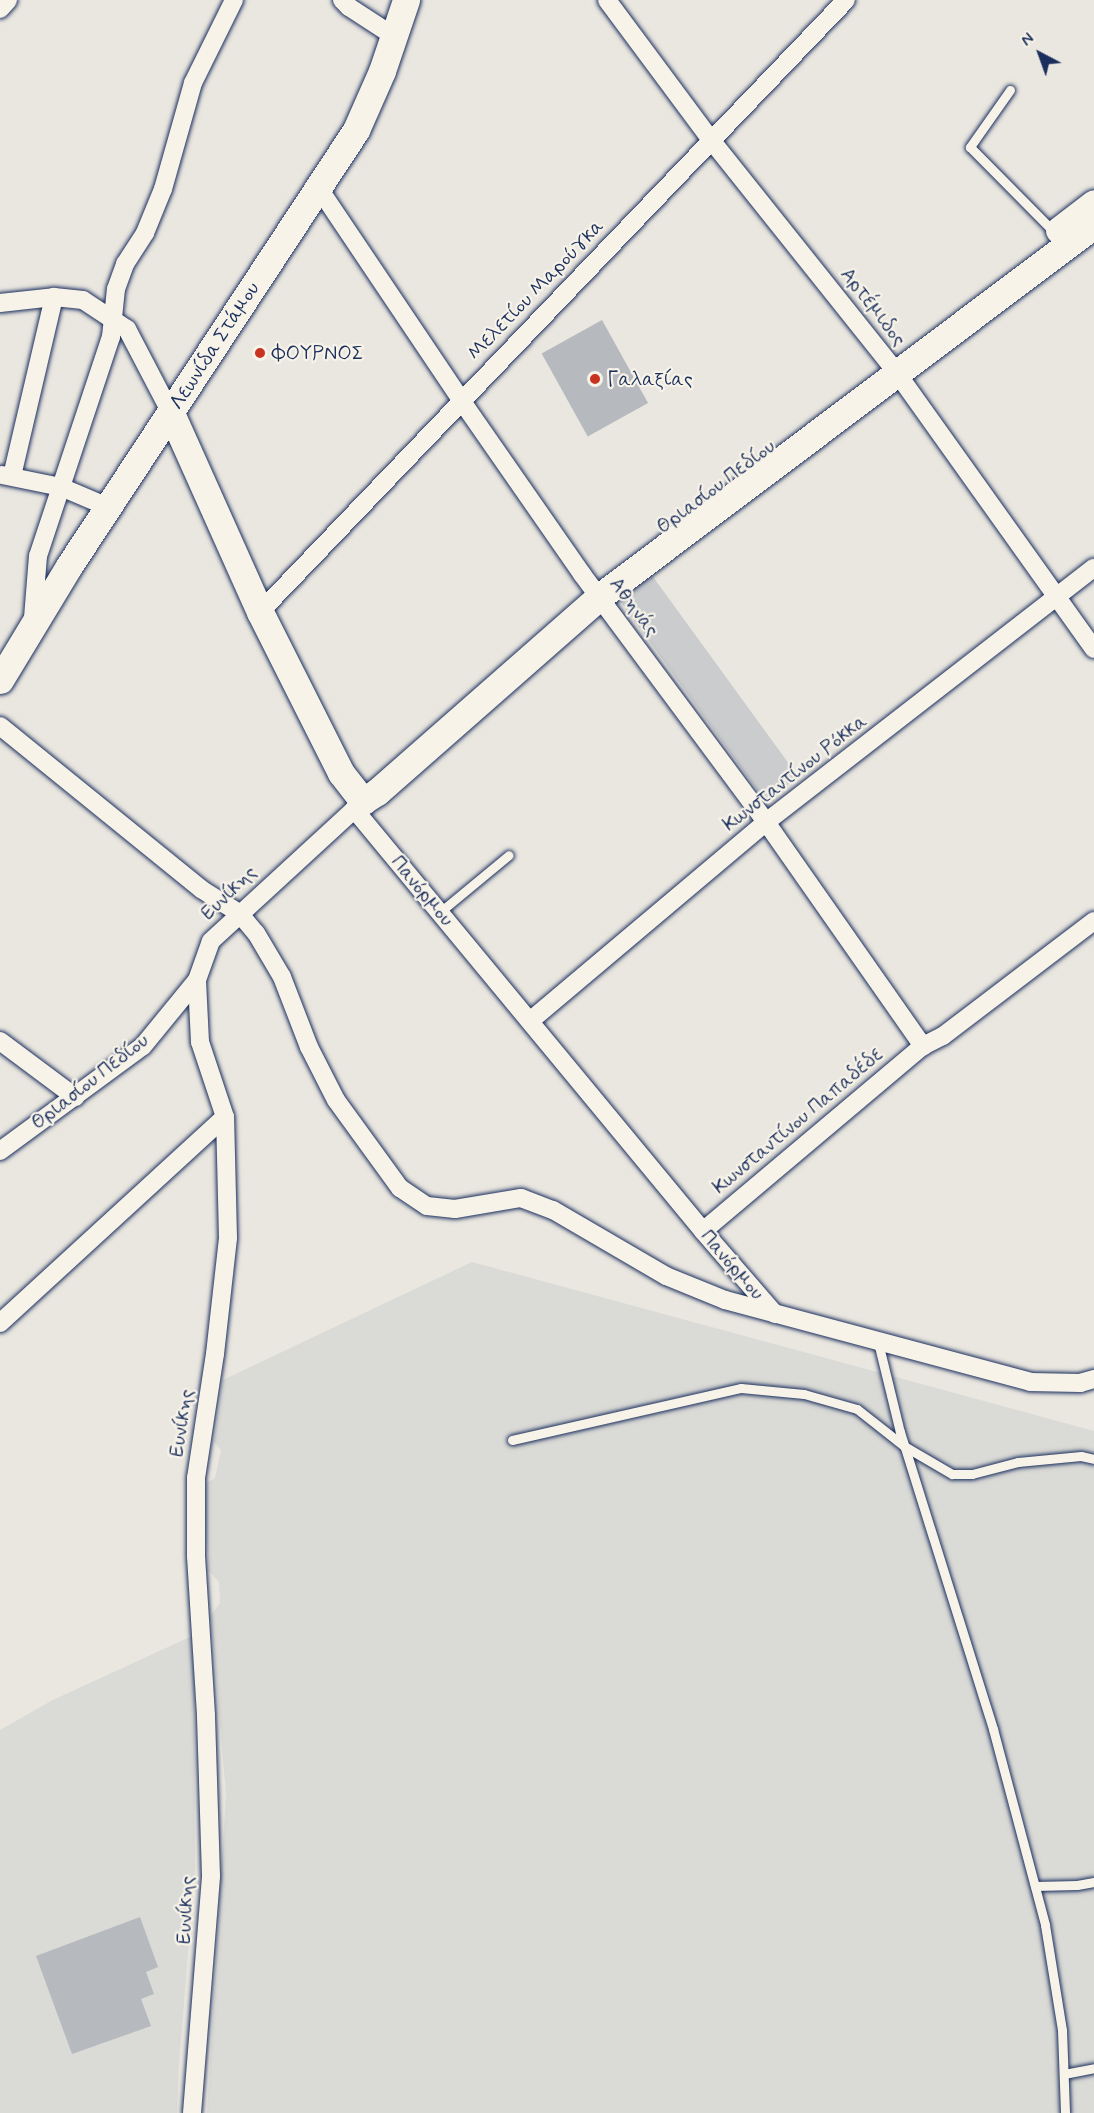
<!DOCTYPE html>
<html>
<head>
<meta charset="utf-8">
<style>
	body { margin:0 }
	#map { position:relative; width:1094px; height:2113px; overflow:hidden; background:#eae7e0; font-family:Mynerve,sans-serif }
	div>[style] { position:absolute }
	.built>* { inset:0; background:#dadad6 }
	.green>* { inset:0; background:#cbcccd; transform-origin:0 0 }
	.building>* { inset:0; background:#b6babf; transform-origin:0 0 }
	.roads { filter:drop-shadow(0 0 2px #1b2f5e) drop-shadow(0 0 2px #1b2f5e) }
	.lane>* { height:9px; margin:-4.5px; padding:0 4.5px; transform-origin:4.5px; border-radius:4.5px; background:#f7f3e8 }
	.street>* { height:18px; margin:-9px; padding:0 9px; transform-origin:9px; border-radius:9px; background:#f7f3e8 }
	.secondary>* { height:27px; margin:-13.5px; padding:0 13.5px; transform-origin:13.5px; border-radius:13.5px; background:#f7f3e8 }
	.dots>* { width:16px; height:16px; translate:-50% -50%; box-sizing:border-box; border:3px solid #f7f3e8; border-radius:50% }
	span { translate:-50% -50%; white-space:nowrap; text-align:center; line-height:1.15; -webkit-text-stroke:4.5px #f7f3e8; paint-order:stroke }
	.street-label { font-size:20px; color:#1b2f5e }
	.poi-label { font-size:20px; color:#1b2f5e }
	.left { translate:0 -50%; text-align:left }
	.north { position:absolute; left:1010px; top:24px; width:60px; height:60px; -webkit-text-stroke:4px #f7f3e8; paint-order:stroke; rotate:319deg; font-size:16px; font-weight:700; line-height:24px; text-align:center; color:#1b2f5e }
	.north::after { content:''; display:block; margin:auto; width:21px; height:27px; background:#1b2f5e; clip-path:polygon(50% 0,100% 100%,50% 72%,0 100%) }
</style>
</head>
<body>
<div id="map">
	<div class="built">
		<div style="clip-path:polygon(472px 1262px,1094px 1431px,1094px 2113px,207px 2113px,226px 1794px,211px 1615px,220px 1603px,219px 1582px,209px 1571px,205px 1509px,206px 1483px,215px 1478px,221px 1450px,214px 1442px,223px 1380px)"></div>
		<div style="clip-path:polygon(194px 1635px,195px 1868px,179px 2064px,177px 2113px,0 2113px,0 1730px,53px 1700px)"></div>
	</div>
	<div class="green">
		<div style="left:651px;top:574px;width:251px;height:41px;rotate:54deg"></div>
	</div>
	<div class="building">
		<div style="left:602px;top:320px;width:95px;height:69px;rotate:61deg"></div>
		<div style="clip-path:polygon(140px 1917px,158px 1967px,146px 1972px,154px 1994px,141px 1999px,151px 2026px,72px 2054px,36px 1956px)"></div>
	</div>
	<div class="roads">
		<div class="lane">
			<div style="left:1010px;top:90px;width:70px;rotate:125.1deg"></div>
			<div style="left:970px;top:147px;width:121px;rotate:45.3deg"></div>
			<div style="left:440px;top:912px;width:89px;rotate:-39.6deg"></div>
			<div style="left:878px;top:1342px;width:93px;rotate:76.3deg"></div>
			<div style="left:900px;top:1432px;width:311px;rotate:72.6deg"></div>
			<div style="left:993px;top:1729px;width:203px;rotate:75.1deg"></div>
			<div style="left:1045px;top:1925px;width:106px;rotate:80.8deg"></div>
			<div style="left:1062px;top:2030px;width:83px;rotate:87.9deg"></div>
			<div style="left:512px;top:1440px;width:235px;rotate:-12.8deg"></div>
			<div style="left:741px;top:1388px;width:63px;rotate:5.4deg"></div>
			<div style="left:804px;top:1394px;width:55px;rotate:15.8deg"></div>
			<div style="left:857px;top:1409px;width:60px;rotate:38.2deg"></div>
			<div style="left:904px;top:1446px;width:56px;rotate:30.3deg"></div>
			<div style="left:952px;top:1474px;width:20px"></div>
			<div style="left:972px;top:1474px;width:48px;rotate:-14.6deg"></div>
			<div style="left:1018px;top:1462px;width:63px;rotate:-5.4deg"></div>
			<div style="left:1081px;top:1456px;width:13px;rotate:13deg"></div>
			<div style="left:1035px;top:1886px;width:42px;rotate:-1.4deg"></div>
			<div style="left:1077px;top:1885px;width:17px;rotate:-10deg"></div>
			<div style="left:1064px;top:2074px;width:31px;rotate:-11deg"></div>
		</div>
		<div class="street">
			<div style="left:342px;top:0;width:10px;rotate:45deg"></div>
			<div style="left:349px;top:7px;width:55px;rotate:33.1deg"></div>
			<div style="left:607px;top:0;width:174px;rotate:53.4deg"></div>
			<div style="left:711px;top:140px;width:298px;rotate:51.4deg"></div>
			<div style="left:897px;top:373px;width:339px;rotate:54.5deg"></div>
			<div style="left:0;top:9px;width:12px;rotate:-48deg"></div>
			<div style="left:318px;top:187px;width:257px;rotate:56.1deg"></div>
			<div style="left:461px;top:400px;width:212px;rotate:55.2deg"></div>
			<div style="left:582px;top:574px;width:309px;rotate:53.4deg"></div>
			<div style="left:766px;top:822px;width:274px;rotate:55deg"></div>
			<div style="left:0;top:303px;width:54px;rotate:-6.3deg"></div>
			<div style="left:54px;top:297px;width:29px;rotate:6deg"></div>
			<div style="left:83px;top:300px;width:53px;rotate:33.4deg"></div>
			<div style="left:127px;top:329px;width:95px;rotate:62.4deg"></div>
			<div style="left:2px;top:475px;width:60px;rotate:11.5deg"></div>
			<div style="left:61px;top:487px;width:51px;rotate:23.1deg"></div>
			<div style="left:12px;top:476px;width:184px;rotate:-76.8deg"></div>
			<div style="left:260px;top:612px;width:847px;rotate:-46.24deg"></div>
			<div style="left:33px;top:618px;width:62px;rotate:-85.4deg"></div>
			<div style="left:38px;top:556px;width:231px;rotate:-71.6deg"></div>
			<div style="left:111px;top:337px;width:48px;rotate:-84.1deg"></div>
			<div style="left:116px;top:289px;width:27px;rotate:-70deg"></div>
			<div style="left:125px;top:264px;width:37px;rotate:-57deg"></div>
			<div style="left:145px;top:233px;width:48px;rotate:-67.8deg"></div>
			<div style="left:163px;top:189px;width:110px;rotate:-74.2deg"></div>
			<div style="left:193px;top:83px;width:93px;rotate:-63.7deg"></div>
			<div style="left:0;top:726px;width:259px;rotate:39deg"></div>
			<div style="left:201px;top:889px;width:45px;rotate:32.3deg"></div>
			<div style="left:239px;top:913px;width:26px;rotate:50deg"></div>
			<div style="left:256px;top:933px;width:51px;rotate:59.4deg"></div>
			<div style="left:282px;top:977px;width:75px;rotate:68.9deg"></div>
			<div style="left:309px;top:1047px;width:59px;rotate:63deg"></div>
			<div style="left:336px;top:1100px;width:109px;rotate:54deg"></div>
			<div style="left:400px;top:1188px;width:32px;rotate:34deg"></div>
			<div style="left:427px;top:1206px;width:28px;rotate:6deg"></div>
			<div style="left:455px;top:1209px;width:67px;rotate:-9.5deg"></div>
			<div style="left:521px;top:1198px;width:34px;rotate:21deg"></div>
			<div style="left:553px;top:1210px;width:131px;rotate:30.3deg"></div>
			<div style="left:666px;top:1276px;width:64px;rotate:22.1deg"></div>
			<div style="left:725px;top:1300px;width:316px;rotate:15deg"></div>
			<div style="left:1030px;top:1382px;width:50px;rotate:1.1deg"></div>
			<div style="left:1080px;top:1383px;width:15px;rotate:-16deg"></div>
			<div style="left:354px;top:809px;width:548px;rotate:50.41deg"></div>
			<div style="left:703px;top:1231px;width:110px;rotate:49.1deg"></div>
			<div style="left:530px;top:1021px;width:309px;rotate:-40.1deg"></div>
			<div style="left:766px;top:822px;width:415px;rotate:-37.8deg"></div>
			<div style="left:0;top:1041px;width:94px;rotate:36.7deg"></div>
			<div style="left:0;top:1151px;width:177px;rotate:-36.3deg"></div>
			<div style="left:143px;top:1046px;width:85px;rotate:-50.7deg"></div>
			<div style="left:703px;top:1231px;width:287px;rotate:-40.1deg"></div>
			<div style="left:923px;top:1046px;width:22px;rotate:-27deg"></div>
			<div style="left:943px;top:1036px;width:190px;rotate:-37.3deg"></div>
			<div style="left:0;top:1323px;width:305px;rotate:-42.5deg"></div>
			<div style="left:192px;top:2113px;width:238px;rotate:-85.4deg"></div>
			<div style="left:211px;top:1876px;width:161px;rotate:-91.8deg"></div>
			<div style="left:206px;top:1715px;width:159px;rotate:-93.6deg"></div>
			<div style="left:196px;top:1556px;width:78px;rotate:-90deg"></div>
			<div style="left:196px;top:1478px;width:125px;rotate:-81.3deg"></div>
			<div style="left:215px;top:1354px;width:117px;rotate:-83.6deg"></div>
			<div style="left:228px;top:1238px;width:121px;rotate:-91.4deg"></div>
			<div style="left:225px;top:1117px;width:79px;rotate:-108.4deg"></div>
			<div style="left:200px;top:1042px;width:62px;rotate:-92.8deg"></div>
			<div style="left:197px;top:980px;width:41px;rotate:-70.3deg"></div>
			<div style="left:211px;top:941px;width:207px;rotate:-42.6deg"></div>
		</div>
		<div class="secondary">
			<div style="left:1059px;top:230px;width:44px;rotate:-37.6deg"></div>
			<div style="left:171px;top:413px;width:218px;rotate:65.9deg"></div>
			<div style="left:260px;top:612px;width:180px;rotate:63.3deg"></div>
			<div style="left:341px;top:773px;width:36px;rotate:52deg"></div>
			<div style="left:363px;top:801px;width:17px;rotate:-33deg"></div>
			<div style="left:377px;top:792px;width:295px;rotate:-41.3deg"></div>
			<div style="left:599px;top:597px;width:619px;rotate:-36.93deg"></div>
			<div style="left:0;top:680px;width:133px;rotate:-58.8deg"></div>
			<div style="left:69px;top:566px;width:522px;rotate:-56.64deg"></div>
			<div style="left:356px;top:130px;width:64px;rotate:-66.2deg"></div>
			<div style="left:382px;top:71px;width:75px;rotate:-71.3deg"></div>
		</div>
	</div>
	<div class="dots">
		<div style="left:260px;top:353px;background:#c8321e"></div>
		<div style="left:595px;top:379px;background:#c8321e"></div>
	</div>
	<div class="street-label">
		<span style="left:536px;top:290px;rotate:-46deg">Μελετίου Μαρούγκα</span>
		<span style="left:873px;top:307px;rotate:52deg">Αρτέμιδος</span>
		<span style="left:215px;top:346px;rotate:-57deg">Λεωνίδα Στάμου</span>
		<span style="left:716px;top:487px;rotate:-37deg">Θριασίου Πεδίου</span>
		<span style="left:634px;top:607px;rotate:53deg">Αθηνάς</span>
		<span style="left:795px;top:773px;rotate:-38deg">Κωνσταντίνου Ρόκκα</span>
		<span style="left:422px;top:891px;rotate:50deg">Πανόρμου</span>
		<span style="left:229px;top:893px;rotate:-44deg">Ευνίκης</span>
		<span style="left:90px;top:1082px;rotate:-38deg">Θριασίου Πεδίου</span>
		<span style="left:798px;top:1121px;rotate:-40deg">Κωνσταντίνου Παπαδέδε</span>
		<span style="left:732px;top:1265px;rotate:49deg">Πανόρμου</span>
		<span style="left:182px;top:1423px;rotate:-81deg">Ευνίκης</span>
		<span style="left:186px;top:1910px;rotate:-87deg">Ευνίκης</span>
	</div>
	<div class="poi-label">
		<span class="left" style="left:272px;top:353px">ΦΟΥΡΝΟΣ</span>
		<span class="left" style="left:607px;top:379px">Γαλαξίας</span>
	</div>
	<div class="north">N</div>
</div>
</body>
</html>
